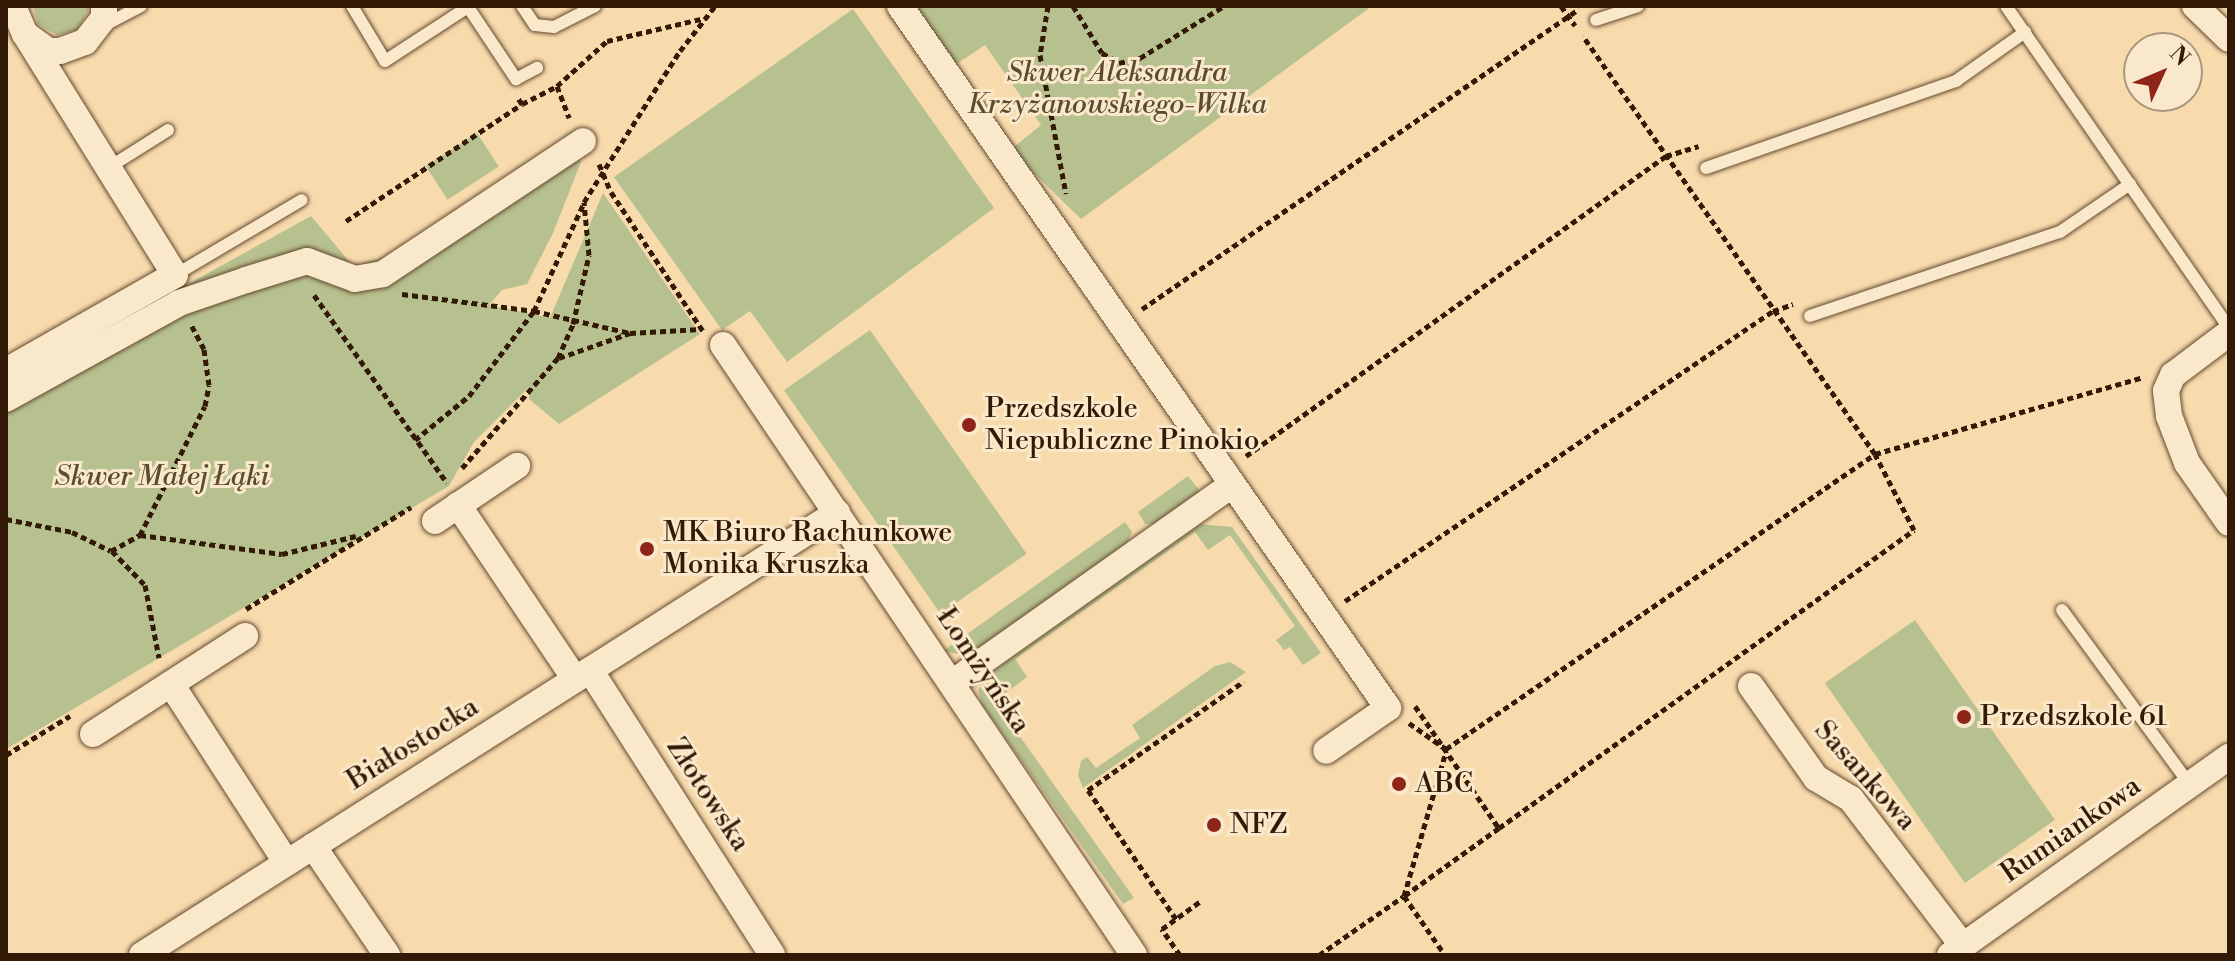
<!DOCTYPE html>
<html>
<head>
<meta charset="utf-8">
<style>
	body { margin:0 }
	#map { position:relative; width:2235px; height:961px; overflow:hidden; background:#f8dbad; font-family:"Libre Bodoni",serif }
	div>[style] { position:absolute }
	.green>* { inset:0; background:#b7c18f; transform-origin:0 0 }
	.path>* { height:5px; margin-top:-2.5px; transform-origin:0; background:repeating-linear-gradient(90deg,#331a07 0 6px,transparent 0 10px) }
	.roads { filter:drop-shadow(0 0 2px #644a30) drop-shadow(0 0 2px #644a30) }
	.lane>* { height:12px; margin:-6px; padding:0 6px; transform-origin:6px; border-radius:6px; background:#fae8ca }
	.street>* { height:26px; margin:-13px; padding:0 13px; transform-origin:13px; border-radius:13px; background:#fae8ca }
	.dots>* { width:22px; height:22px; translate:-50% -50%; box-sizing:border-box; border:4px solid #fae8ca; border-radius:50% }
	span { translate:-50% -50%; white-space:nowrap; text-align:center; line-height:1.15; -webkit-text-stroke:6px #fae8ca; paint-order:stroke }
	.park-label { font-size:28px; color:#5b4c30; font-style:italic }
	.poi-label { font-size:28px; color:#331a07 }
	.left { translate:0 -50%; text-align:left }
	.street-label { font-size:28px; color:#331a07 }
	.frame { position:absolute; inset:0; border:8px solid #331a07; pointer-events:none }
	.north { position:absolute; left:2123px; top:32px; width:80px; height:80px; box-sizing:border-box; background:#fae8ca; border:2px solid #aa967c; border-radius:50%; rotate:46deg; font-size:22px; font-weight:700; line-height:32px; text-align:center; color:#331a07 }
	.north::after { content:''; display:block; margin:auto; width:28px; height:36px; background:#8f2418; clip-path:polygon(50% 0,100% 100%,50% 72%,0 100%) }
</style>
</head>
<body>
<div id="map">
	<div class="green">
		<div style="clip-path:polygon(33px 6px,88px 6px,88px 11px,77px 30px,57px 35px,38px 24px)"></div>
		<div style="clip-path:polygon(910px 6px,1372px 6px,1081px 219px,1010px 150px,1041px 125px,985px 45px,952px 67px)"></div>
		<div style="clip-path:polygon(853px 9px,994px 208px,787px 362px,750px 311px,722px 330px,614px 177px)"></div>
		<div style="left:477px;top:133px;width:40px;height:61px;rotate:57deg"></div>
		<div style="clip-path:polygon(566px 141px,581px 162px,553px 233px,527px 284px,502px 290px,489px 305px,550px 318px,603px 193px,700px 334px,559px 424px,529px 399px,530px 386px,474px 442px,449px 486px,6px 749px,6px 385px,311px 216px,353px 266px,462px 235px)"></div>
		<div style="left:870px;top:330px;width:273px;height:105px;rotate:55deg"></div>
		<div style="clip-path:polygon(1188px 476px,1200px 491px,1156px 524px,1145px 524px,1138px 512px)"></div>
		<div style="clip-path:polygon(1125px 522px,1132px 532px,1127px 544px,969px 656px,943px 651px)"></div>
		<div style="clip-path:polygon(1200px 524px,1232px 527px,1321px 653px,1303px 665px,1290px 647px,1284px 650px,1276px 640px,1295px 626px,1230px 535px,1208px 550px,1195px 532px,1015px 659px,1027px 677px,995px 701px,1134px 898px,1123px 904px,982px 705px,978px 690px,990px 673px)"></div>
		<div style="left:1915px;top:620px;width:244px;height:110px;rotate:55deg"></div>
		<div style="clip-path:polygon(1230px 662px,1246px 672px,1083px 788px,1078px 775px,1081px 761px,1087px 757px,1096px 768px,1140px 738px,1132px 725px,1215px 666px)"></div>
	</div>
	<div class="path">
		<div style="left:1048px;top:6px;width:50px;rotate:99.3deg"></div>
		<div style="left:1040px;top:55px;width:141px;rotate:79.4deg"></div>
		<div style="left:1073px;top:6px;width:55px;rotate:58.3deg"></div>
		<div style="left:1102px;top:53px;width:20px;rotate:30deg"></div>
		<div style="left:1119px;top:63px;width:22px;rotate:-13deg"></div>
		<div style="left:1140px;top:58px;width:99px;rotate:-31.8deg"></div>
		<div style="left:1561px;top:6px;width:24px;rotate:54deg"></div>
		<div style="left:557px;top:86px;width:34px;rotate:69deg"></div>
		<div style="left:522px;top:104px;width:39px;rotate:-27deg"></div>
		<div style="left:557px;top:86px;width:67px;rotate:-42deg"></div>
		<div style="left:607px;top:41px;width:101px;rotate:-13.2deg"></div>
		<div style="left:599px;top:164px;width:30px;rotate:67deg"></div>
		<div style="left:611px;top:192px;width:167px;rotate:56.5deg"></div>
		<div style="left:346px;top:221px;width:211px;rotate:-33.6deg"></div>
		<div style="left:522px;top:104px;width:7px;rotate:-124deg"></div>
		<div style="left:402px;top:294px;width:133px;rotate:7.3deg"></div>
		<div style="left:534px;top:311px;width:98px;rotate:12.9deg"></div>
		<div style="left:314px;top:295px;width:230px;rotate:54.7deg"></div>
		<div style="left:1142px;top:309px;width:530px;rotate:-34.47deg"></div>
		<div style="left:559px;top:358px;width:75px;rotate:-19.4deg"></div>
		<div style="left:630px;top:333px;width:71px;rotate:-3.2deg"></div>
		<div style="left:415px;top:440px;width:70px;rotate:-39.2deg"></div>
		<div style="left:469px;top:396px;width:107px;rotate:-52.6deg"></div>
		<div style="left:534px;top:311px;width:119px;rotate:-65.2deg"></div>
		<div style="left:1246px;top:456px;width:516px;rotate:-35.54deg"></div>
		<div style="left:1666px;top:156px;width:34px;rotate:-17deg"></div>
		<div style="left:462px;top:468px;width:146px;rotate:-48.9deg"></div>
		<div style="left:558px;top:358px;width:37px;rotate:-66deg"></div>
		<div style="left:573px;top:324px;width:71px;rotate:-76.9deg"></div>
		<div style="left:589px;top:255px;width:53px;rotate:-95.4deg"></div>
		<div style="left:584px;top:202px;width:179px;rotate:-57.6deg"></div>
		<div style="left:680px;top:51px;width:57px;rotate:-52.1deg"></div>
		<div style="left:6px;top:519px;width:67px;rotate:11.1deg"></div>
		<div style="left:72px;top:532px;width:43px;rotate:26deg"></div>
		<div style="left:111px;top:551px;width:33px;rotate:-29deg"></div>
		<div style="left:140px;top:535px;width:143px;rotate:7.6deg"></div>
		<div style="left:282px;top:554px;width:76px;rotate:-13.7deg"></div>
		<div style="left:140px;top:535px;width:144px;rotate:-63.3deg"></div>
		<div style="left:205px;top:406px;width:21px;rotate:-79deg"></div>
		<div style="left:209px;top:385px;width:36px;rotate:-98deg"></div>
		<div style="left:204px;top:349px;width:27px;rotate:-118deg"></div>
		<div style="left:112px;top:551px;width:47px;rotate:45.9deg"></div>
		<div style="left:145px;top:585px;width:74px;rotate:79.1deg"></div>
		<div style="left:1345px;top:601px;width:517px;rotate:-34.12deg"></div>
		<div style="left:1773px;top:311px;width:21px;rotate:-19deg"></div>
		<div style="left:246px;top:609px;width:194px;rotate:-31.7deg"></div>
		<div style="left:1415px;top:706px;width:148px;rotate:55.5deg"></div>
		<div style="left:1499px;top:828px;width:117px;rotate:144.4deg"></div>
		<div style="left:1404px;top:896px;width:72px;rotate:55.2deg"></div>
		<div style="left:1409px;top:723px;width:45px;rotate:35.1deg"></div>
		<div style="left:1446px;top:749px;width:521px;rotate:-34.51deg"></div>
		<div style="left:1875px;top:454px;width:279px;rotate:-16deg"></div>
		<div style="left:6px;top:755px;width:75px;rotate:-31.4deg"></div>
		<div style="left:1499px;top:828px;width:511px;rotate:-35.68deg"></div>
		<div style="left:1914px;top:530px;width:85px;rotate:-117.2deg"></div>
		<div style="left:1875px;top:454px;width:510px;rotate:-124.94deg"></div>
		<div style="left:1176px;top:919px;width:156px;rotate:-124.3deg"></div>
		<div style="left:1088px;top:790px;width:190px;rotate:-34.9deg"></div>
		<div style="left:1180px;top:955px;width:32px;rotate:-125deg"></div>
		<div style="left:1162px;top:929px;width:49px;rotate:-35.9deg"></div>
		<div style="left:1319px;top:955px;width:103px;rotate:-34.8deg"></div>
		<div style="left:1404px;top:896px;width:151px;rotate:-73.8deg"></div>
	</div>
	<div class="roads">
		<div class="lane">
			<div style="left:352px;top:6px;width:64px;rotate:59deg"></div>
			<div style="left:385px;top:61px;width:99px;rotate:-33deg"></div>
			<div style="left:468px;top:7px;width:87px;rotate:56.3deg"></div>
			<div style="left:516px;top:79px;width:24px;rotate:-28deg"></div>
			<div style="left:522px;top:6px;width:23px;rotate:56deg"></div>
			<div style="left:535px;top:25px;width:19px;rotate:6deg"></div>
			<div style="left:554px;top:27px;width:46px;rotate:-27.1deg"></div>
			<div style="left:2006px;top:6px;width:392px;rotate:55.3deg"></div>
			<div style="left:1596px;top:20px;width:44px;rotate:-18.4deg"></div>
			<div style="left:103px;top:26px;width:43px;rotate:-27.8deg"></div>
			<div style="left:108px;top:168px;width:71px;rotate:-32.3deg"></div>
			<div style="left:1706px;top:168px;width:265px;rotate:-19.2deg"></div>
			<div style="left:1956px;top:81px;width:85px;rotate:-35.4deg"></div>
			<div style="left:175px;top:275px;width:147px;rotate:-30.6deg"></div>
			<div style="left:1810px;top:316px;width:264px;rotate:-18.6deg"></div>
			<div style="left:2060px;top:232px;width:85px;rotate:-34.4deg"></div>
			<div style="left:2062px;top:610px;width:217px;rotate:53.8deg"></div>
		</div>
		<div class="street">
			<div style="left:13px;top:6px;width:30px;rotate:67deg"></div>
			<div style="left:25px;top:34px;width:29px;rotate:36deg"></div>
			<div style="left:48px;top:51px;width:12px"></div>
			<div style="left:60px;top:51px;width:27px;rotate:-20deg"></div>
			<div style="left:85px;top:42px;width:31px;rotate:-52deg"></div>
			<div style="left:104px;top:18px;width:12px;rotate:-90deg"></div>
			<div style="left:900px;top:6px;width:855px;rotate:55.19deg"></div>
			<div style="left:1388px;top:708px;width:75px;rotate:145.3deg"></div>
			<div style="left:2195px;top:6px;width:47px;rotate:44.1deg"></div>
			<div style="left:2229px;top:333px;width:70px;rotate:143.1deg"></div>
			<div style="left:2173px;top:375px;width:17px;rotate:114deg"></div>
			<div style="left:2166px;top:391px;width:25px;rotate:83deg"></div>
			<div style="left:2169px;top:416px;width:50px;rotate:69deg"></div>
			<div style="left:2187px;top:463px;width:73px;rotate:55deg"></div>
			<div style="left:723px;top:345px;width:736px;rotate:56.03deg"></div>
			<div style="left:6px;top:371px;width:194px;rotate:-29.6deg"></div>
			<div style="left:175px;top:275px;width:284px;rotate:-121.9deg"></div>
			<div style="left:6px;top:399px;width:198px;rotate:-29deg"></div>
			<div style="left:179px;top:303px;width:71px;rotate:-18.9deg"></div>
			<div style="left:246px;top:280px;width:64px;rotate:-17.3deg"></div>
			<div style="left:307px;top:261px;width:51px;rotate:20.6deg"></div>
			<div style="left:355px;top:279px;width:28px;rotate:-10deg"></div>
			<div style="left:383px;top:274px;width:240px;rotate:-33.6deg"></div>
			<div style="left:458px;top:505px;width:210px;rotate:56.1deg"></div>
			<div style="left:435px;top:521px;width:99px;rotate:-33.9deg"></div>
			<div style="left:590px;top:670px;width:338px;rotate:57.4deg"></div>
			<div style="left:952px;top:683px;width:343px;rotate:-35.3deg"></div>
			<div style="left:171px;top:684px;width:213px;rotate:57.1deg"></div>
			<div style="left:1751px;top:686px;width:113px;rotate:54.8deg"></div>
			<div style="left:1816px;top:778px;width:41px;rotate:31deg"></div>
			<div style="left:1851px;top:799px;width:185px;rotate:52.7deg"></div>
			<div style="left:93px;top:734px;width:181px;rotate:-32.8deg"></div>
			<div style="left:313px;top:846px;width:132px;rotate:55.8deg"></div>
			<div style="left:142px;top:955px;width:824px;rotate:-32.46deg"></div>
			<div style="left:1950px;top:955px;width:342px;rotate:-35.4deg"></div>
		</div>
	</div>
	<div class="dots">
		<div style="left:969px;top:425px;background:#8f2418"></div>
		<div style="left:647px;top:549px;background:#8f2418"></div>
		<div style="left:1964px;top:717px;background:#8f2418"></div>
		<div style="left:1399px;top:784px;background:#8f2418"></div>
		<div style="left:1214px;top:825px;background:#8f2418"></div>
	</div>
	<div class="park-label">
		<span style="left:1117px;top:89px">Skwer Aleksandra<br>Krzyżanowskiego-Wilka</span>
		<span style="left:162px;top:477px">Skwer Małej Łąki</span>
	</div>
	<div class="poi-label">
		<span class="left" style="left:985px;top:425px">Przedszkole<br>Niepubliczne Pinokio</span>
		<span class="left" style="left:663px;top:549px">MK Biuro Rachunkowe<br>Monika Kruszka</span>
		<span class="left" style="left:1980px;top:717px">Przedszkole 61</span>
		<span class="left" style="left:1415px;top:784px">ABC</span>
		<span class="left" style="left:1230px;top:825px">NFZ</span>
	</div>
	<div class="street-label">
		<span style="left:983px;top:671px;rotate:56deg">Łomżyńska</span>
		<span style="left:413px;top:744px;rotate:-32deg">Białostocka</span>
		<span style="left:1865px;top:776px;rotate:48deg">Sasankowa</span>
		<span style="left:708px;top:795px;rotate:57deg">Złotowska</span>
		<span style="left:2071px;top:830px;rotate:-35deg">Rumiankowa</span>
	</div>
	<div class="frame"></div>
	<div class="north">N</div>
</div>
</body>
</html>
